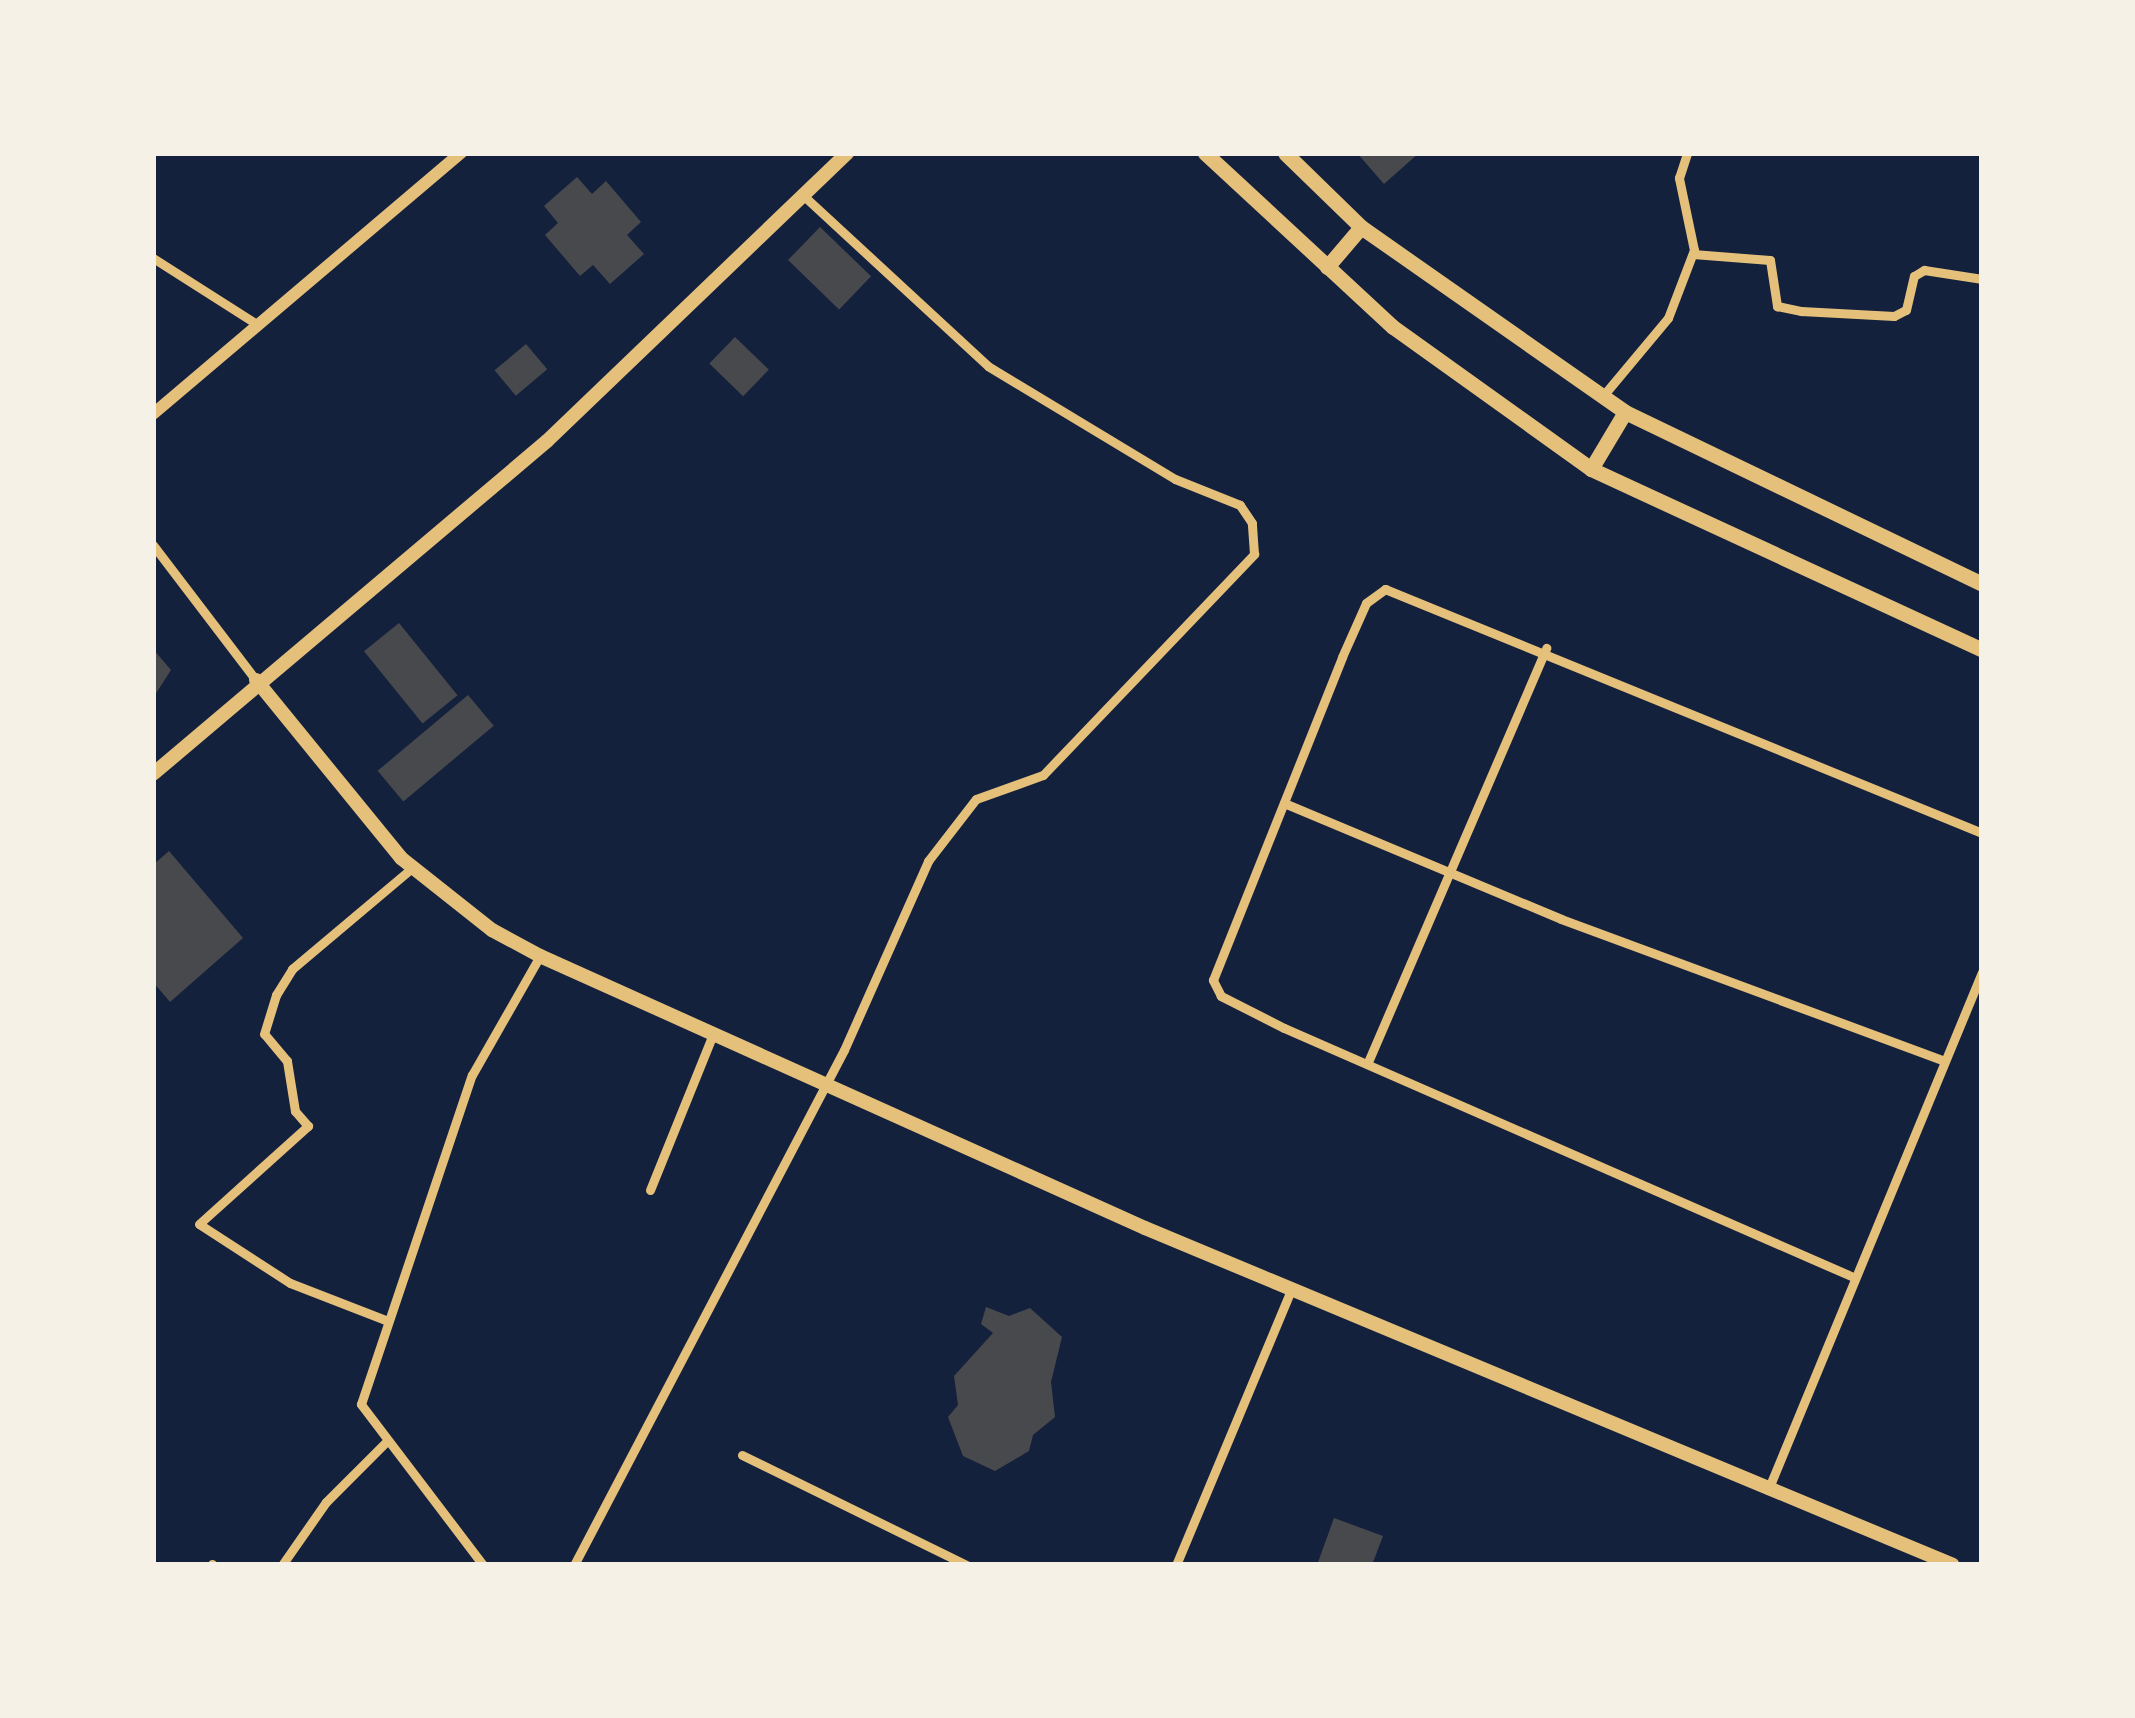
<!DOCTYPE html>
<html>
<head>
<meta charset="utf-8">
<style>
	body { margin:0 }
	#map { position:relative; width:2135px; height:1718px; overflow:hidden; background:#14213d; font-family:Georgia,serif }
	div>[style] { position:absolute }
	.building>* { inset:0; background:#48494c; transform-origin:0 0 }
	.minor>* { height:9px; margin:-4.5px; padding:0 4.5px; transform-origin:4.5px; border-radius:4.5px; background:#e5c07b }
	.tertiary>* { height:12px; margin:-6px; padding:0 6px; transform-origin:6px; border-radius:6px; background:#e5c07b }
	.secondary>* { height:14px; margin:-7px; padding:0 7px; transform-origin:7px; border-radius:7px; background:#e5c07b }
	.primary>* { height:15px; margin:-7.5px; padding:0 7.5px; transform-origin:7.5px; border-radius:7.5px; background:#e5c07b }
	span { translate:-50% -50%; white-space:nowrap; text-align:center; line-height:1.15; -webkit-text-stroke:10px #f6f1e7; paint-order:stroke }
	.frame { position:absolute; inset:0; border:156px solid #f6f1e7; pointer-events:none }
</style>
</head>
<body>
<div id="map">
	<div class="building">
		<div style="clip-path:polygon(1357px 153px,1419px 153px,1384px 184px)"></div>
		<div style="clip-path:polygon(577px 177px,592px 194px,606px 181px,641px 222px,627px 235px,644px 254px,610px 284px,593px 265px,580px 276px,545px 235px,558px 223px,544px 206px)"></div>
		<div style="left:820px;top:227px;width:71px;height:46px;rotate:44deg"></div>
		<div style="left:735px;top:337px;width:47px;height:37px;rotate:44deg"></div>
		<div style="left:526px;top:344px;width:33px;height:41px;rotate:50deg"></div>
		<div style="left:399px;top:623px;width:93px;height:45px;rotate:51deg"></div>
		<div style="clip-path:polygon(153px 649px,171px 670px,153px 698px)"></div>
		<div style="left:468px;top:695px;width:40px;height:118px;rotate:50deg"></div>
		<div style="clip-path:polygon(169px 851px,243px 938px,170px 1002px,153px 982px,153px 865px)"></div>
		<div style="clip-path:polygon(986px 1307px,1009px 1316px,1030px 1308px,1062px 1337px,1051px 1382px,1055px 1417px,1033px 1435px,1029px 1451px,995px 1471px,963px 1456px,948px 1417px,958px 1405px,954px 1376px,993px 1333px,981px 1324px)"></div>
		<div style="clip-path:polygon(1334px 1518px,1383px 1536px,1372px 1565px,1317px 1565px)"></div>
	</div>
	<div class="minor">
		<div style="left:1693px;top:254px;width:77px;rotate:4.5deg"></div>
		<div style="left:1770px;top:260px;width:47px;rotate:81.3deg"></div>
		<div style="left:1777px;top:306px;width:25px;rotate:12deg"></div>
		<div style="left:1801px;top:311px;width:93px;rotate:3.1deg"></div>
		<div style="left:1894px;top:316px;width:13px;rotate:-27deg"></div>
		<div style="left:1906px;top:310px;width:35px;rotate:-77deg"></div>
		<div style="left:1914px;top:276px;width:12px;rotate:-31deg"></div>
		<div style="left:1924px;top:270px;width:59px;rotate:8.8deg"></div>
		<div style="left:153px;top:258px;width:121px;rotate:32.5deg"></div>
		<div style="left:1602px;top:397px;width:103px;rotate:-50.1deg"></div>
		<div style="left:1668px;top:318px;width:73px;rotate:-69.1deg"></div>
		<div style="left:1694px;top:250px;width:74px;rotate:-101.8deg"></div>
		<div style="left:1679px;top:178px;width:26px;rotate:-72deg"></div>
		<div style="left:153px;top:545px;width:170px;rotate:52.7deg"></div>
		<div style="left:1284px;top:803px;width:300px;rotate:22.7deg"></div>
		<div style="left:1561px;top:919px;width:407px;rotate:20.3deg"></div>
		<div style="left:1368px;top:1062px;width:451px;rotate:-66.7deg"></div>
		<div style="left:650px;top:1190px;width:168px;rotate:-68deg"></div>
		<div style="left:1851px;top:1276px;width:619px;rotate:-156.38deg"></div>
		<div style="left:1284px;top:1028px;width:71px;rotate:-153.1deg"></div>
		<div style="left:1221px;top:996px;width:18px;rotate:-117deg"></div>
		<div style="left:1213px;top:980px;width:348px;rotate:-68.2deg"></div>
		<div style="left:1342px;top:657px;width:59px;rotate:-66deg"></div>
		<div style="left:1366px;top:603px;width:24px;rotate:-36deg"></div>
		<div style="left:1385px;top:589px;width:645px;rotate:22.23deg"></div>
		<div style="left:388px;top:1321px;width:105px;rotate:-158.8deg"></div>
		<div style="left:290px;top:1283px;width:108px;rotate:-147deg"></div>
		<div style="left:199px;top:1224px;width:147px;rotate:-42deg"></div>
		<div style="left:308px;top:1126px;width:20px;rotate:-131deg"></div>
		<div style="left:295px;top:1111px;width:51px;rotate:-99.1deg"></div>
		<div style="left:287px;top:1061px;width:35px;rotate:-130deg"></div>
		<div style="left:264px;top:1034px;width:41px;rotate:-72.9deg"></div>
		<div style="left:276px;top:995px;width:31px;rotate:-58deg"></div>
		<div style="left:292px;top:969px;width:157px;rotate:-40.1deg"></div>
		<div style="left:742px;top:1455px;width:250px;rotate:26.1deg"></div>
		<div style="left:1768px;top:1490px;width:560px;rotate:-67.55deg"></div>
		<div style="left:212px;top:1564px;width:1px;rotate:45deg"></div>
		<div style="left:282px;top:1565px;width:77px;rotate:-55.1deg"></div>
		<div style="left:326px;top:1502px;width:86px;rotate:-45deg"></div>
		<div style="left:483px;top:1565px;width:202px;rotate:-127.2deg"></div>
		<div style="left:361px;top:1404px;width:347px;rotate:-71.4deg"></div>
		<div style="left:472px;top:1075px;width:137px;rotate:-60.3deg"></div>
		<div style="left:574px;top:1565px;width:581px;rotate:-62.33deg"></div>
		<div style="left:844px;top:1050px;width:207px;rotate:-66deg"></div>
		<div style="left:928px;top:861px;width:78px;rotate:-52.3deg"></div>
		<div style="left:976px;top:799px;width:71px;rotate:-19.7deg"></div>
		<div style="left:1043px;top:775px;width:306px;rotate:-46.3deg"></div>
		<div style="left:1254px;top:554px;width:31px;rotate:-94deg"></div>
		<div style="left:1252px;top:523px;width:22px;rotate:-124deg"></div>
		<div style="left:1240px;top:505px;width:70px;rotate:-158.2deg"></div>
		<div style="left:1175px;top:479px;width:218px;rotate:-148.9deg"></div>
		<div style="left:988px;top:366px;width:248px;rotate:-137.3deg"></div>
		<div style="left:1176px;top:1565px;width:298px;rotate:-67.3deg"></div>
	</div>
	<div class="tertiary">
		<div style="left:153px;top:414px;width:404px;rotate:-40.3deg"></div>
	</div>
	<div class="secondary">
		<div style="left:256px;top:680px;width:230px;rotate:50.8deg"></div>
		<div style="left:401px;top:858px;width:116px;rotate:38.4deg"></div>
		<div style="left:492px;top:930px;width:55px;rotate:28.4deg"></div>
		<div style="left:540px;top:956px;width:663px;rotate:24.21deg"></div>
		<div style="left:1145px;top:1228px;width:875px;rotate:22.64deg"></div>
		<div style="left:153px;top:774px;width:516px;rotate:-40.2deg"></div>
		<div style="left:547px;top:441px;width:416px;rotate:-43.8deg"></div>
	</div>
	<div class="primary">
		<div style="left:1205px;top:153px;width:256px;rotate:42.8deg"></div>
		<div style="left:1393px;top:327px;width:244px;rotate:35.6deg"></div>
		<div style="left:1591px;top:469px;width:431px;rotate:24.8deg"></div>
		<div style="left:1285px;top:153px;width:106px;rotate:44.2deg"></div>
		<div style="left:1361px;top:227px;width:322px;rotate:35deg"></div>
		<div style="left:1625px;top:412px;width:396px;rotate:25.7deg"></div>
		<div style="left:1327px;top:267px;width:52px;rotate:-49.6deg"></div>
		<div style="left:1591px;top:469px;width:66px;rotate:-59.2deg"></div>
	</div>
	<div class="frame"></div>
</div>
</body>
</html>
